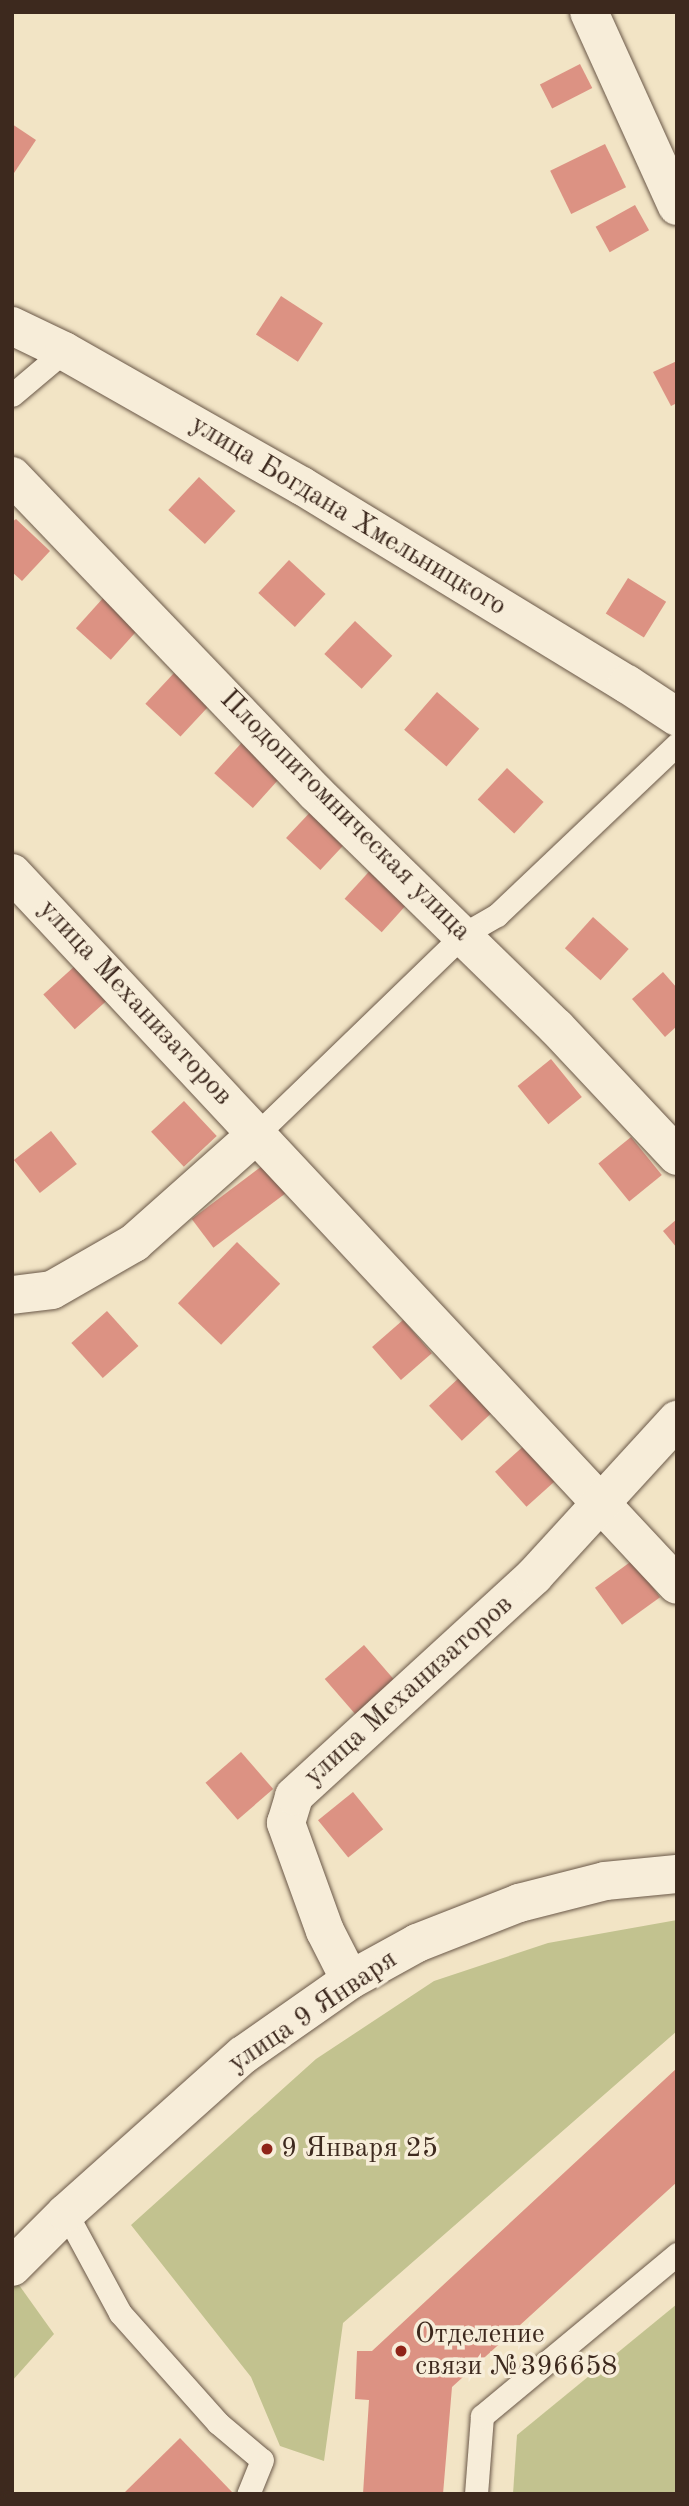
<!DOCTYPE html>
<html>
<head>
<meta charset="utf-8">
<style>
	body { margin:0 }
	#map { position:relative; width:689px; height:2506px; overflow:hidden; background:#f2e4c5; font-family:"Old Standard TT",serif }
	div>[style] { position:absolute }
	.green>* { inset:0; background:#c2c28f }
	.building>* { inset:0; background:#dc9283; transform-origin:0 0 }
	.roads { filter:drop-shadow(0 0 2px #6a5848) drop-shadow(0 0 2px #6a5848) }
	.service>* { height:23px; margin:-11.5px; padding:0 11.5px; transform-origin:11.5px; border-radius:11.5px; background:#f7edd9 }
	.minor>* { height:38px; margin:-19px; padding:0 19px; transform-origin:19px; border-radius:19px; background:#f7edd9 }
	.secondary>* { height:38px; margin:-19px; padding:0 19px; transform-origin:19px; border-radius:19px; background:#f7edd9 }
	.dots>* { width:19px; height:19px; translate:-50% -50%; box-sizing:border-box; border:4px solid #f7edd9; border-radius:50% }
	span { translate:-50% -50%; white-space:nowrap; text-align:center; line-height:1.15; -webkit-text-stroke:7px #f7edd9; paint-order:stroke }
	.street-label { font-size:28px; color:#3d291e }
	.poi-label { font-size:28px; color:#3d291e }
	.left { translate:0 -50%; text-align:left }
	.frame { position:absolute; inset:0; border:14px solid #3d291e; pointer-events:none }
</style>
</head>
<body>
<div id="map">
	<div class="green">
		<div style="clip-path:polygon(677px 1920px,677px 2031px,343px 2323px,324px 2461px,280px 2446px,251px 2377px,131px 2225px,316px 2059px,434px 1981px,548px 1943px)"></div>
		<div style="clip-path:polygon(14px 2278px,54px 2334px,12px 2381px,12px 2279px)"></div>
		<div style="clip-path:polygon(677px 2304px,677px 2494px,513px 2494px,517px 2435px)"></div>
	</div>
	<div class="building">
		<div style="left:580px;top:64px;width:27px;height:45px;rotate:63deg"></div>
		<div style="clip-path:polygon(12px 124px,36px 140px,12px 176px)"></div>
		<div style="left:605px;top:144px;width:48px;height:61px;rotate:64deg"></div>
		<div style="left:635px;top:205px;width:29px;height:45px;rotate:61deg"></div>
		<div style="left:281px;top:296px;width:50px;height:46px;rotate:33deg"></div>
		<div style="clip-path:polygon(677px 361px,677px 403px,671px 406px,653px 372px)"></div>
		<div style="left:199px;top:477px;width:50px;height:45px;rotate:43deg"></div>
		<div style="clip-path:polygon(16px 519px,50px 551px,22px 581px,12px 572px,12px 522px)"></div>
		<div style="left:289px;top:560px;width:50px;height:45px;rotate:43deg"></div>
		<div style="left:628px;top:578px;width:45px;height:42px;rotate:32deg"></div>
		<div style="left:104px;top:597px;width:47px;height:42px;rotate:42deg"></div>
		<div style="left:355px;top:621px;width:51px;height:45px;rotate:43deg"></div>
		<div style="left:174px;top:673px;width:48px;height:42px;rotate:43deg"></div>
		<div style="left:437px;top:692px;width:56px;height:50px;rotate:41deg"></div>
		<div style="left:245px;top:739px;width:52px;height:46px;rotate:42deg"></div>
		<div style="left:507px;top:768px;width:50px;height:43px;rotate:43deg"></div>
		<div style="left:314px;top:808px;width:47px;height:41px;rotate:43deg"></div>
		<div style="left:374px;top:866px;width:50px;height:44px;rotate:42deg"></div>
		<div style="left:593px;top:917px;width:48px;height:42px;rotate:42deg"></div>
		<div style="left:76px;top:965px;width:47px;height:44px;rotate:48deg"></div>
		<div style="clip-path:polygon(663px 972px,677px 988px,677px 1026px,665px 1037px,632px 999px)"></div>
		<div style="left:551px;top:1059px;width:49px;height:43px;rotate:51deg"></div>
		<div style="left:184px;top:1101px;width:48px;height:45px;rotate:47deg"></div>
		<div style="left:51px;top:1131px;width:42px;height:47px;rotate:52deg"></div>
		<div style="left:631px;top:1137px;width:49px;height:42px;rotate:51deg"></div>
		<div style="left:266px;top:1163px;width:36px;height:93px;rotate:53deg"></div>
		<div style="clip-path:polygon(677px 1219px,677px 1248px,663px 1231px)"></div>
		<div style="left:237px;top:1242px;width:60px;height:85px;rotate:44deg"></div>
		<div style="left:107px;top:1311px;width:47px;height:48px;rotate:48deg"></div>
		<div style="left:403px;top:1320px;width:44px;height:41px;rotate:49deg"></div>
		<div style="left:462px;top:1375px;width:48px;height:45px;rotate:47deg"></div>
		<div style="left:527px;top:1443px;width:47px;height:43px;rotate:48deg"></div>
		<div style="left:633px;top:1560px;width:46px;height:47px;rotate:54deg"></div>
		<div style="left:364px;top:1645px;width:48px;height:52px;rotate:49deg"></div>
		<div style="left:241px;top:1752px;width:49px;height:47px;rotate:49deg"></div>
		<div style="left:353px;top:1792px;width:48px;height:45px;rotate:51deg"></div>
		<div style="clip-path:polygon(677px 2068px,677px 2182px,452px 2387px,443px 2494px,363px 2494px,369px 2400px,355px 2399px,357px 2351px,372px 2351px)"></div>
		<div style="clip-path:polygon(180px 2438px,232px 2492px,230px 2494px,123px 2494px)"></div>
	</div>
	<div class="roads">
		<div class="service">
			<div style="left:12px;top:395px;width:68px;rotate:-40.2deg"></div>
			<div style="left:258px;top:1133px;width:286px;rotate:-44deg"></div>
			<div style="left:464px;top:934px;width:38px;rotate:-30deg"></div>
			<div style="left:497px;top:915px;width:248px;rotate:-43.5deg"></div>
			<div style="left:66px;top:2213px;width:114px;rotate:61.6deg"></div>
			<div style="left:120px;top:2313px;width:147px;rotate:48.3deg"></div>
			<div style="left:218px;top:2423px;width:57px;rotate:40.1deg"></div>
			<div style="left:262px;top:2460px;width:37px;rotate:112deg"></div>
			<div style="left:476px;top:2494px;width:78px;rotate:-85.6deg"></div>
			<div style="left:482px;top:2416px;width:254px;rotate:-39.7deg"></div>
		</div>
		<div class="minor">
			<div style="left:589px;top:12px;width:213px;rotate:65.6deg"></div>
			<div style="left:12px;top:326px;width:58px;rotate:25.7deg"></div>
			<div style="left:64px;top:351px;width:274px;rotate:29.6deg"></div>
			<div style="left:302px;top:486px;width:381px;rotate:31.4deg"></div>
			<div style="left:627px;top:684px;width:60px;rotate:33.4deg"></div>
			<div style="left:12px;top:476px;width:439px;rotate:46.2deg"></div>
			<div style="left:316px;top:793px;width:335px;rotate:44.3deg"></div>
			<div style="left:556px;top:1027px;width:177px;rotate:46.8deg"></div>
			<div style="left:12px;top:873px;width:974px;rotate:46.95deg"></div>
			<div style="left:12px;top:1295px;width:40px;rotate:-7.1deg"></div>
			<div style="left:52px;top:1290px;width:95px;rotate:-29.8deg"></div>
			<div style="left:134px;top:1243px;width:166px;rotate:-41.6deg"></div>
			<div style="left:350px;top:1980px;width:55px;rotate:-117deg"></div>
			<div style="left:325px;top:1931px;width:115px;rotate:-109.9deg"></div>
			<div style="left:286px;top:1823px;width:28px;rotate:-73deg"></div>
			<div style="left:294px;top:1796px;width:326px;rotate:-42.5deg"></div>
			<div style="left:534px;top:1576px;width:212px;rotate:-47.5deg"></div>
		</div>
		<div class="secondary">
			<div style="left:12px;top:2267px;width:76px;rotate:-45deg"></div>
			<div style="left:66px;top:2213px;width:237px;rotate:-41.8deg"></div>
			<div style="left:243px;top:2055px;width:131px;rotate:-35deg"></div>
			<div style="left:350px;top:1980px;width:77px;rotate:-28.9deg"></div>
			<div style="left:417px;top:1943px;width:110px;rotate:-21.4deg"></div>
			<div style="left:519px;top:1903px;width:89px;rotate:-14.3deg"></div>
			<div style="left:605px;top:1881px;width:72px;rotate:-5.6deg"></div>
		</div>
	</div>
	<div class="dots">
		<div style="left:267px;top:2149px;background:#8f2418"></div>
		<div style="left:401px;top:2351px;background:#8f2418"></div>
	</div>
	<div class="street-label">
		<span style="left:348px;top:516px;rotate:31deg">улица Богдана Хмельницкого</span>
		<span style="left:345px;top:816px;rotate:45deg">Плодопитомническая улица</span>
		<span style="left:135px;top:1003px;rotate:47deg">улица Механизаторов</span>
		<span style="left:409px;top:1691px;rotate:-42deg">улица Механизаторов</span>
		<span style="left:313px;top:2012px;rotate:-34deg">улица 9 Января</span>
	</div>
	<div class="poi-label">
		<span class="left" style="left:281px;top:2149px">9 Января 25</span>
		<span class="left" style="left:415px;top:2351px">Отделение<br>связи №396658</span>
	</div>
	<div class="frame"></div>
</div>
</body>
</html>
